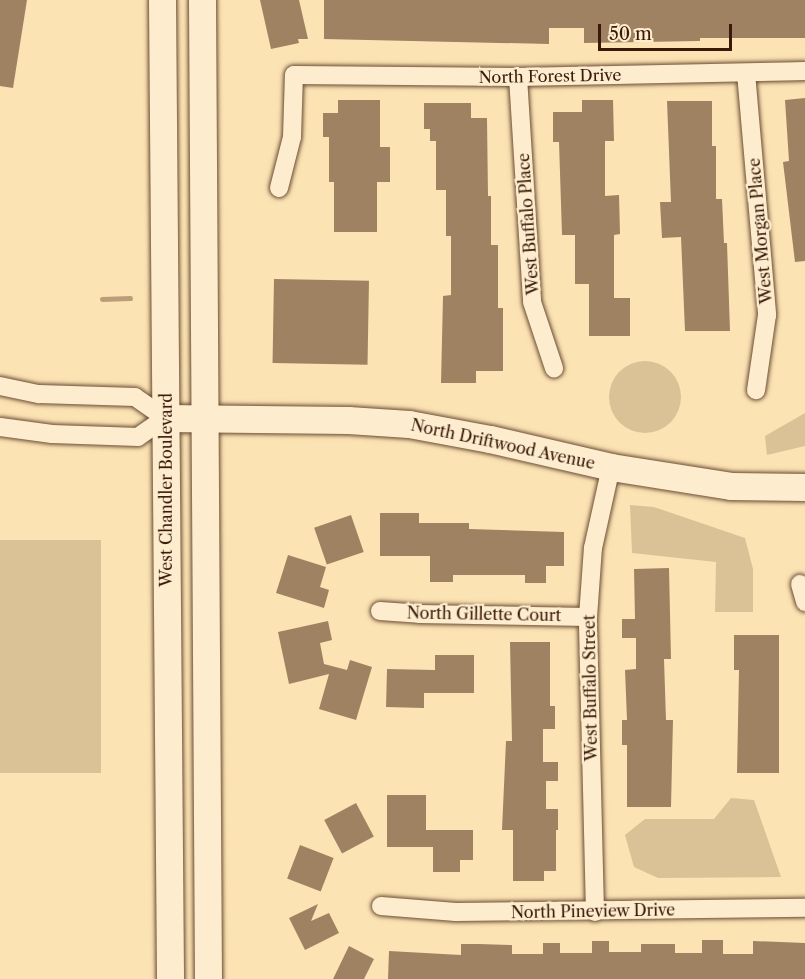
<!DOCTYPE html>
<html>
<head>
<meta charset="utf-8">
<style>
	body { margin:0 }
	#map { position:relative; width:805px; height:979px; overflow:hidden; background:#fce3b3; font-family:"Libre Caslon Text",serif }
	div>[style] { position:absolute }
	.green>* { inset:0; background:#dbc196; transform-origin:0 0 }
	.round { border-radius:50% }
	.stream>* { height:5px; margin:-2.5px; padding:0 2.5px; transform-origin:2.5px; border-radius:2.5px; background:#ba9e7a }
	.building>* { inset:0; background:#9f8262; transform-origin:0 0 }
	.roads { filter:drop-shadow(0 0 2px #6a4c34) drop-shadow(0 0 2px #6a4c34) }
	.street>* { height:18px; margin:-9px; padding:0 9px; transform-origin:9px; border-radius:9px; background:#fdedce }
	.secondary>* { height:27px; margin:-13.5px; padding:0 13.5px; transform-origin:13.5px; border-radius:13.5px; background:#fdedce }
	span { translate:-50% -50%; white-space:nowrap; text-align:center; line-height:1.15; -webkit-text-stroke:4.5px #fdedce; paint-order:stroke }
	.street-label { font-size:16px; color:#3a190a }
	.scale { position:absolute; left:598px; top:24px; width:134px; height:27px; box-sizing:border-box; border:3px solid #3a190a; border-top:0; padding-left:8px; font-size:18px; line-height:21px; white-space:nowrap; color:#3a190a; -webkit-text-stroke:4px #fdedce; paint-order:stroke }
</style>
</head>
<body>
<div id="map">
	<div class="green">
		<div class="round" style="left:609px;top:361px;width:72px;height:72px"></div>
		<div style="clip-path:polygon(805px 413px,805px 446px,767px 455px,765px 436px)"></div>
		<div style="clip-path:polygon(630px 505px,654px 507px,745px 538px,753px 569px,753px 612px,715px 612px,716px 562px,632px 553px)"></div>
		<div style="left:101px;top:540px;width:233px;height:101px;rotate:90deg"></div>
		<div style="clip-path:polygon(731px 798px,754px 800px,781px 877px,658px 878px,634px 867px,625px 835px,645px 819px,714px 819px)"></div>
	</div>
	<div class="stream">
		<div style="left:102px;top:299px;width:28px;rotate:-2deg"></div>
	</div>
	<div class="building">
		<div style="clip-path:polygon(0 0,27px 0,13px 88px,0 86px)"></div>
		<div style="clip-path:polygon(260px 0,299px 0,308px 39px,298px 39px,299px 43px,271px 49px)"></div>
		<div style="clip-path:polygon(324px 0,805px 0,805px 38px,700px 38px,700px 41px,584px 43px,584px 28px,549px 28px,549px 44px,324px 39px)"></div>
		<div style="clip-path:polygon(805px 98px,805px 261px,795px 262px,783px 162px,789px 161px,785px 100px)"></div>
		<div style="clip-path:polygon(338px 100px,380px 100px,380px 147px,390px 147px,390px 182px,377px 182px,377px 232px,334px 232px,334px 182px,329px 182px,329px 137px,323px 137px,323px 113px,338px 113px)"></div>
		<div style="clip-path:polygon(582px 100px,613px 100px,614px 141px,605px 141px,605px 196px,619px 195px,620px 234px,614px 235px,614px 298px,630px 298px,630px 336px,589px 336px,589px 284px,575px 284px,575px 235px,562px 235px,559px 142px,553px 142px,553px 112px,582px 112px)"></div>
		<div style="clip-path:polygon(667px 101px,712px 101px,712px 146px,716px 146px,716px 199px,722px 199px,724px 243px,727px 243px,730px 331px,685px 331px,681px 237px,662px 238px,660px 202px,671px 202px)"></div>
		<div style="clip-path:polygon(424px 103px,471px 103px,471px 118px,487px 118px,488px 196px,491px 196px,491px 245px,498px 245px,498px 308px,503px 308px,503px 371px,476px 371px,476px 383px,441px 383px,443px 296px,451px 295px,451px 236px,446px 236px,446px 190px,436px 190px,436px 141px,430px 141px,430px 129px,424px 129px)"></div>
		<div style="left:274px;top:279px;width:95px;height:84px;rotate:1deg"></div>
		<div style="clip-path:polygon(380px 513px,419px 513px,419px 523px,469px 523px,469px 529px,564px 532px,564px 566px,546px 566px,546px 583px,525px 583px,525px 575px,453px 575px,453px 582px,430px 582px,430px 556px,380px 556px)"></div>
		<div style="left:351px;top:515px;width:39px;height:39px;rotate:71deg"></div>
		<div style="clip-path:polygon(288px 555px,326px 567px,320px 587px,329px 590px,324px 608px,276px 593px)"></div>
		<div style="clip-path:polygon(669px 568px,671px 659px,664px 659px,666px 720px,673px 720px,671px 807px,627px 807px,627px 745px,622px 745px,622px 720px,627px 720px,625px 670px,636px 669px,636px 638px,622px 638px,622px 619px,635px 619px,634px 569px)"></div>
		<div style="clip-path:polygon(328px 621px,332px 640px,320px 643px,324px 664px,347px 670px,350px 660px,372px 667px,356px 720px,319px 709px,329px 674px,289px 684px,278px 632px)"></div>
		<div style="clip-path:polygon(734px 635px,779px 635px,779px 773px,737px 773px,739px 670px,734px 670px)"></div>
		<div style="clip-path:polygon(510px 642px,550px 642px,550px 706px,555px 706px,555px 729px,543px 729px,543px 762px,558px 762px,558px 781px,546px 781px,546px 809px,558px 809px,558px 830px,556px 830px,556px 871px,544px 871px,544px 881px,513px 881px,513px 830px,502px 830px,506px 741px,512px 741px)"></div>
		<div style="clip-path:polygon(435px 655px,474px 655px,474px 693px,424px 693px,424px 708px,386px 707px,387px 669px,435px 670px)"></div>
		<div style="clip-path:polygon(387px 795px,426px 795px,426px 830px,473px 830px,473px 860px,460px 860px,460px 872px,433px 872px,433px 847px,387px 847px)"></div>
		<div style="left:356px;top:803px;width:38px;height:36px;rotate:62deg"></div>
		<div style="left:300px;top:845px;width:36px;height:36px;rotate:21deg"></div>
		<div style="clip-path:polygon(318px 904px,311px 921px,329px 913px,339px 933px,305px 950px,289px 918px)"></div>
		<div style="clip-path:polygon(702px 940px,723px 940px,723px 954px,753px 954px,753px 941px,805px 943px,805px 979px,388px 979px,389px 951px,461px 955px,461px 944px,479px 944px,512px 945px,512px 954px,543px 954px,543px 943px,560px 943px,560px 953px,592px 953px,592px 941px,609px 941px,609px 952px,641px 952px,641px 944px,675px 944px,675px 953px,702px 953px)"></div>
		<div style="clip-path:polygon(349px 946px,374px 959px,364px 979px,333px 979px)"></div>
	</div>
	<div class="roads">
		<div class="street">
			<div style="left:746px;top:73px;width:243px;rotate:85deg"></div>
			<div style="left:767px;top:315px;width:76px;rotate:98.3deg"></div>
			<div style="left:518px;top:77px;width:225px;rotate:86.4deg"></div>
			<div style="left:532px;top:302px;width:70px;rotate:71.6deg"></div>
			<div style="left:279px;top:188px;width:53px;rotate:-75.7deg"></div>
			<div style="left:292px;top:137px;width:62px;rotate:-88.2deg"></div>
			<div style="left:294px;top:75px;width:224px;rotate:0.5deg"></div>
			<div style="left:518px;top:77px;width:287px;rotate:-1.2deg"></div>
			<div style="left:0;top:386px;width:40px;rotate:12deg"></div>
			<div style="left:39px;top:394px;width:96px;rotate:1.8deg"></div>
			<div style="left:135px;top:397px;width:37px;rotate:35deg"></div>
			<div style="left:165px;top:418px;width:33px;rotate:145deg"></div>
			<div style="left:138px;top:437px;width:86px;rotate:-178deg"></div>
			<div style="left:52px;top:434px;width:52px;rotate:-172.3deg"></div>
			<div style="left:800px;top:584px;width:19px;rotate:74deg"></div>
			<div style="left:380px;top:611px;width:39px;rotate:4deg"></div>
			<div style="left:419px;top:614px;width:169px;rotate:1deg"></div>
			<div style="left:381px;top:906px;width:75px;rotate:4.6deg"></div>
			<div style="left:456px;top:912px;width:349px;rotate:-0.7deg"></div>
			<div style="left:595px;top:912px;width:295px;rotate:-91.4deg"></div>
			<div style="left:588px;top:617px;width:69px;rotate:-85.9deg"></div>
			<div style="left:593px;top:548px;width:83px;rotate:-77.5deg"></div>
		</div>
		<div class="secondary">
			<div style="left:162px;top:0;width:979px;rotate:89.53deg"></div>
			<div style="left:202px;top:0;width:979px;rotate:89.65deg"></div>
			<div style="left:165px;top:418px;width:183px;rotate:0.6deg"></div>
			<div style="left:348px;top:420px;width:61px;rotate:3.8deg"></div>
			<div style="left:409px;top:424px;width:82px;rotate:10.5deg"></div>
			<div style="left:490px;top:439px;width:124px;rotate:13deg"></div>
			<div style="left:611px;top:467px;width:121px;rotate:9deg"></div>
			<div style="left:731px;top:486px;width:74px;rotate:0.8deg"></div>
		</div>
	</div>
	<div class="street-label">
		<span style="left:550px;top:76px;rotate:-1deg">North Forest Drive</span>
		<span style="left:528px;top:224px;rotate:-94deg">West Buffalo Place</span>
		<span style="left:760px;top:231px;rotate:-95deg">West Morgan Place</span>
		<span style="left:503px;top:444px;rotate:12deg">North Driftwood Avenue</span>
		<span style="left:166px;top:490px;rotate:-90deg">West Chandler Boulevard</span>
		<span style="left:484px;top:614px;rotate:1deg">North Gillette Court</span>
		<span style="left:590px;top:688px;rotate:-91deg">West Buffalo Street</span>
		<span style="left:593px;top:911px;rotate:-1deg">North Pineview Drive</span>
	</div>
	<div class="scale">50 m</div>
</div>
</body>
</html>
